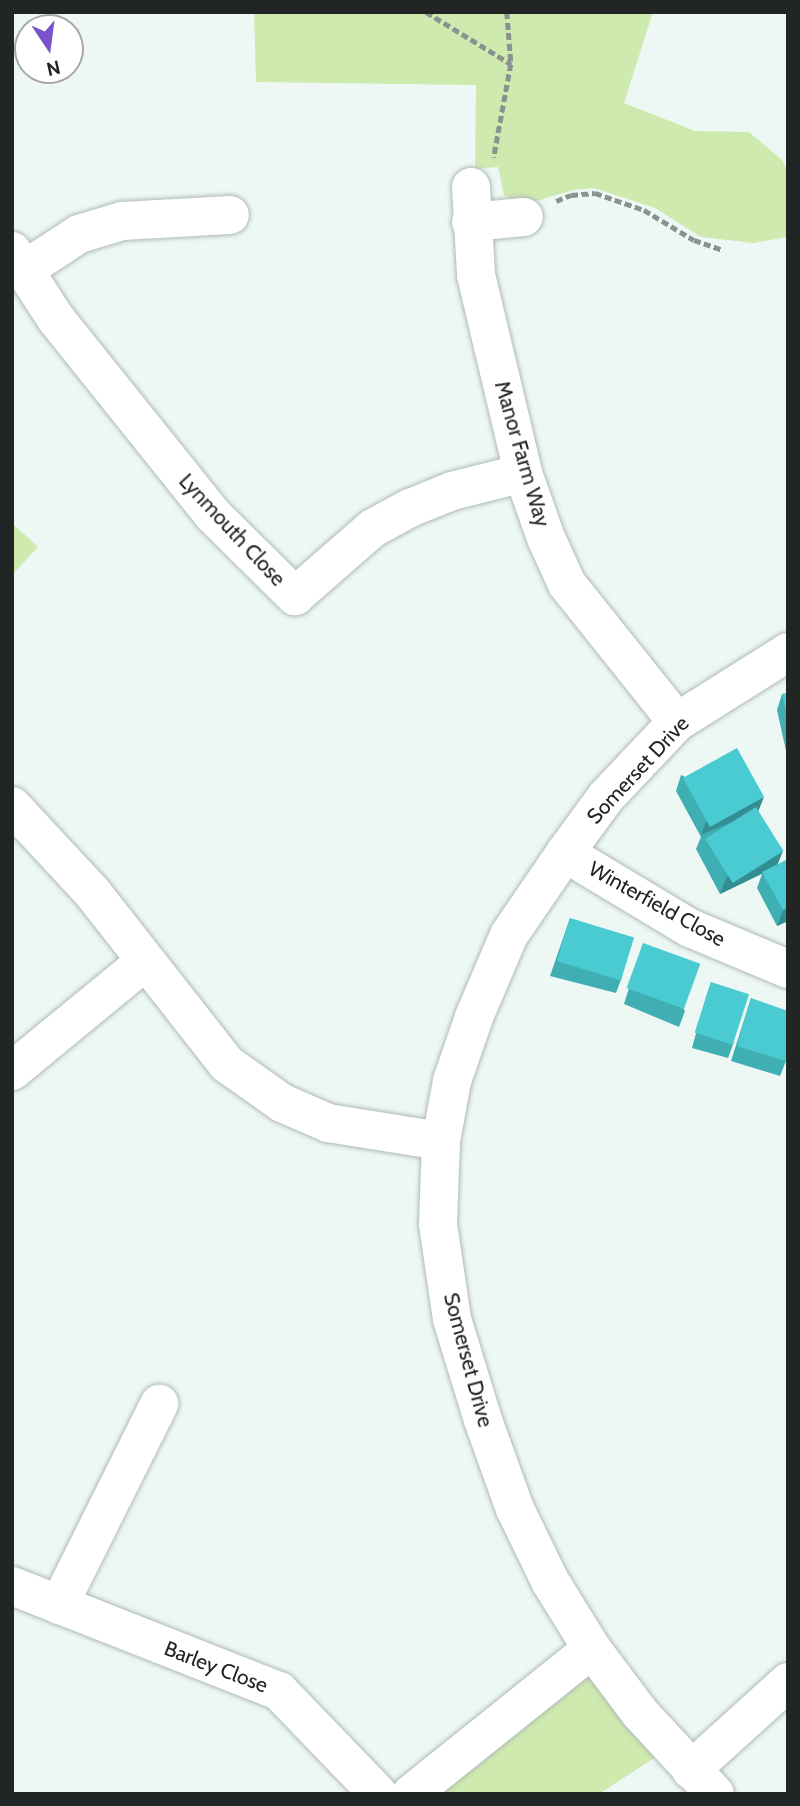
<!DOCTYPE html>
<html>
<head>
<meta charset="utf-8">
<style>
	body { margin:0 }
	#map { position:relative; width:800px; height:1806px; overflow:hidden; background:#edf8f4; font-family:Cabin,sans-serif }
	div>[style] { position:absolute }
	.green>* { inset:0; background:#ceeaaf }
	.path>* { height:4.5px; margin-top:-2.25px; transform-origin:0; background:repeating-linear-gradient(90deg,#8a9290 0 7px,transparent 0 10.5px) }
	.roads { filter:drop-shadow(0 0 2px #afbab6) drop-shadow(0 0 2px #afbab6) }
	.minor>* { height:38px; margin:-19px; padding:0 19px; transform-origin:19px; border-radius:19px; background:#fff }
	.wall>* { inset:0; background:#3fafb4 }
	.shaded-wall>* { inset:0; background:#338e92 }
	.building>* { inset:0; background:#49cbd1; transform-origin:0 0 }
	span { translate:-50% -50%; white-space:nowrap; text-align:center; line-height:1.15; -webkit-text-stroke:5px #fff; paint-order:stroke }
	.street-label { font-size:21px; color:#212524 }
	.frame { position:absolute; inset:0; border:14px solid #212524; pointer-events:none }
	.north { position:absolute; left:14px; top:14px; width:70px; height:70px; box-sizing:border-box; background:#fff; border:2px solid #a6a8a7; border-radius:50%; rotate:167deg; font-size:19px; font-weight:700; line-height:28px; text-align:center; color:#212524 }
	.north::after { content:''; display:block; margin:auto; width:24px; height:32px; background:#7a53cc; clip-path:polygon(50% 0,100% 100%,50% 72%,0 100%) }
</style>
</head>
<body>
<div id="map">
	<div class="green">
		<div style="clip-path:polygon(254px 12px,653px 12px,624px 103px,695px 131px,749px 132px,782px 160px,788px 172px,788px 237px,753px 243px,701px 237px,655px 208px,594px 188px,573px 190px,523px 205px,504px 195px,498px 167px,475px 169px,476px 85px,256px 82px)"></div>
		<div style="clip-path:polygon(12px 523px,38px 547px,12px 575px)"></div>
		<div style="clip-path:polygon(592px 1649px,671px 1747px,599px 1794px,411px 1794px)"></div>
	</div>
	<div class="path">
		<div style="left:426px;top:12px;width:100px;rotate:31.5deg"></div>
		<div style="left:511px;top:64px;width:95px;rotate:100.4deg"></div>
		<div style="left:507px;top:12px;width:51px;rotate:85.5deg"></div>
		<div style="left:556px;top:201px;width:16px;rotate:-22deg"></div>
		<div style="left:571px;top:195px;width:24px;rotate:-5deg"></div>
		<div style="left:595px;top:193px;width:52px;rotate:19.1deg"></div>
		<div style="left:644px;top:210px;width:58px;rotate:31deg"></div>
		<div style="left:694px;top:240px;width:31px;rotate:19deg"></div>
	</div>
	<div class="roads">
		<div class="minor">
			<div style="left:471px;top:187px;width:88px;rotate:86.7deg"></div>
			<div style="left:476px;top:275px;width:204px;rotate:76.6deg"></div>
			<div style="left:523px;top:473px;width:69px;rotate:70.5deg"></div>
			<div style="left:546px;top:538px;width:51px;rotate:65.5deg"></div>
			<div style="left:567px;top:584px;width:176px;rotate:51.4deg"></div>
			<div style="left:471px;top:222px;width:53px;rotate:-5.4deg"></div>
			<div style="left:12px;top:251px;width:81px;rotate:57.1deg"></div>
			<div style="left:56px;top:319px;width:250px;rotate:51.3deg"></div>
			<div style="left:212px;top:514px;width:117px;rotate:44.7deg"></div>
			<div style="left:295px;top:596px;width:103px;rotate:-41.1deg"></div>
			<div style="left:373px;top:528px;width:42px;rotate:-28.4deg"></div>
			<div style="left:410px;top:508px;width:45px;rotate:-22deg"></div>
			<div style="left:452px;top:491px;width:73px;rotate:-14.2deg"></div>
			<div style="left:24px;top:270px;width:66px;rotate:-33.2deg"></div>
			<div style="left:79px;top:234px;width:45px;rotate:-16.8deg"></div>
			<div style="left:122px;top:221px;width:108px;rotate:-3.2deg"></div>
			<div style="left:12px;top:806px;width:117px;rotate:47.1deg"></div>
			<div style="left:92px;top:892px;width:219px;rotate:51.9deg"></div>
			<div style="left:227px;top:1064px;width:67px;rotate:35.3deg"></div>
			<div style="left:282px;top:1103px;width:50px;rotate:23.5deg"></div>
			<div style="left:328px;top:1123px;width:114px;rotate:9.1deg"></div>
			<div style="left:565px;top:853px;width:146px;rotate:31deg"></div>
			<div style="left:690px;top:928px;width:106px;rotate:22.7deg"></div>
			<div style="left:12px;top:1071px;width:173px;rotate:-39.4deg"></div>
			<div style="left:12px;top:1586px;width:287px;rotate:21.5deg"></div>
			<div style="left:279px;top:1691px;width:143px;rotate:46.1deg"></div>
			<div style="left:59px;top:1605px;width:225px;rotate:-63.5deg"></div>
			<div style="left:691px;top:1770px;width:131px;rotate:-42.2deg"></div>
			<div style="left:411px;top:1794px;width:232px;rotate:-38.7deg"></div>
			<div style="left:715px;top:1794px;width:110px;rotate:-132.8deg"></div>
			<div style="left:640px;top:1713px;width:80px;rotate:-126.9deg"></div>
			<div style="left:592px;top:1649px;width:80px;rotate:-121.7deg"></div>
			<div style="left:550px;top:1581px;width:80px;rotate:-115.9deg"></div>
			<div style="left:515px;top:1509px;width:95px;rotate:-109.8deg"></div>
			<div style="left:483px;top:1420px;width:106px;rotate:-107.1deg"></div>
			<div style="left:452px;top:1319px;width:96px;rotate:-98.4deg"></div>
			<div style="left:438px;top:1224px;width:83px;rotate:-87.9deg"></div>
			<div style="left:441px;top:1141px;width:61px;rotate:-79.6deg"></div>
			<div style="left:452px;top:1081px;width:68px;rotate:-71deg"></div>
			<div style="left:474px;top:1017px;width:89px;rotate:-66.9deg"></div>
			<div style="left:509px;top:935px;width:99px;rotate:-55.7deg"></div>
			<div style="left:565px;top:853px;width:69px;rotate:-53.8deg"></div>
			<div style="left:606px;top:797px;width:103px;rotate:-46.6deg"></div>
			<div style="left:677px;top:722px;width:131px;rotate:-32.2deg"></div>
		</div>
	</div>
	<div class="wall">
		<div style="clip-path:polygon(788px 693px,788px 760px,777px 710px,782px 694px)"></div>
		<div style="clip-path:polygon(681px 775px,758px 811px,778px 865px,788px 859px,788px 921px,777px 926px,757px 888px,762px 874px,720px 894px,696px 849px,701px 837px,676px 791px)"></div>
		<div style="clip-path:polygon(570px 918px,622px 977px,616px 993px,550px 976px)"></div>
		<div style="clip-path:polygon(643px 943px,685px 1011px,679px 1027px,624px 1004px)"></div>
		<div style="clip-path:polygon(711px 982px,734px 1042px,728px 1058px,692px 1048px,706px 997px)"></div>
		<div style="clip-path:polygon(751px 998px,786px 1061px,780px 1076px,731px 1061px)"></div>
	</div>
	<div class="shaded-wall">
		<div style="clip-path:polygon(764px 797px,758px 812px,702px 834px,700px 837px,706px 822px)"></div>
		<div style="clip-path:polygon(783px 851px,777px 866px,720px 894px,726px 878px)"></div>
		<div style="clip-path:polygon(788px 908px,788px 921px,777px 926px,783px 910px)"></div>
	</div>
	<div class="building">
		<div style="clip-path:polygon(788px 693px,788px 719px,782px 694px)"></div>
		<div style="left:737px;top:748px;width:56px;height:62px;rotate:61deg"></div>
		<div style="left:756px;top:807px;width:52px;height:60px;rotate:58deg"></div>
		<div style="clip-path:polygon(788px 859px,788px 908px,783px 910px,762px 872px)"></div>
		<div style="left:570px;top:918px;width:67px;height:45px;rotate:17deg"></div>
		<div style="left:643px;top:943px;width:61px;height:48px;rotate:20deg"></div>
		<div style="left:711px;top:982px;width:40px;height:53px;rotate:18deg"></div>
		<div style="clip-path:polygon(751px 998px,788px 1011px,788px 1055px,786px 1061px,737px 1046px)"></div>
	</div>
	<div class="street-label">
		<span style="left:522px;top:454px;rotate:74deg">Manor Farm Way</span>
		<span style="left:232px;top:530px;rotate:47deg">Lynmouth Close</span>
		<span style="left:638px;top:770px;rotate:-47deg">Somerset Drive</span>
		<span style="left:657px;top:904px;rotate:29deg">Winterfield Close</span>
		<span style="left:468px;top:1360px;rotate:75deg">Somerset Drive</span>
		<span style="left:216px;top:1667px;rotate:21deg">Barley Close</span>
	</div>
	<div class="frame"></div>
	<div class="north">N</div>
</div>
</body>
</html>
